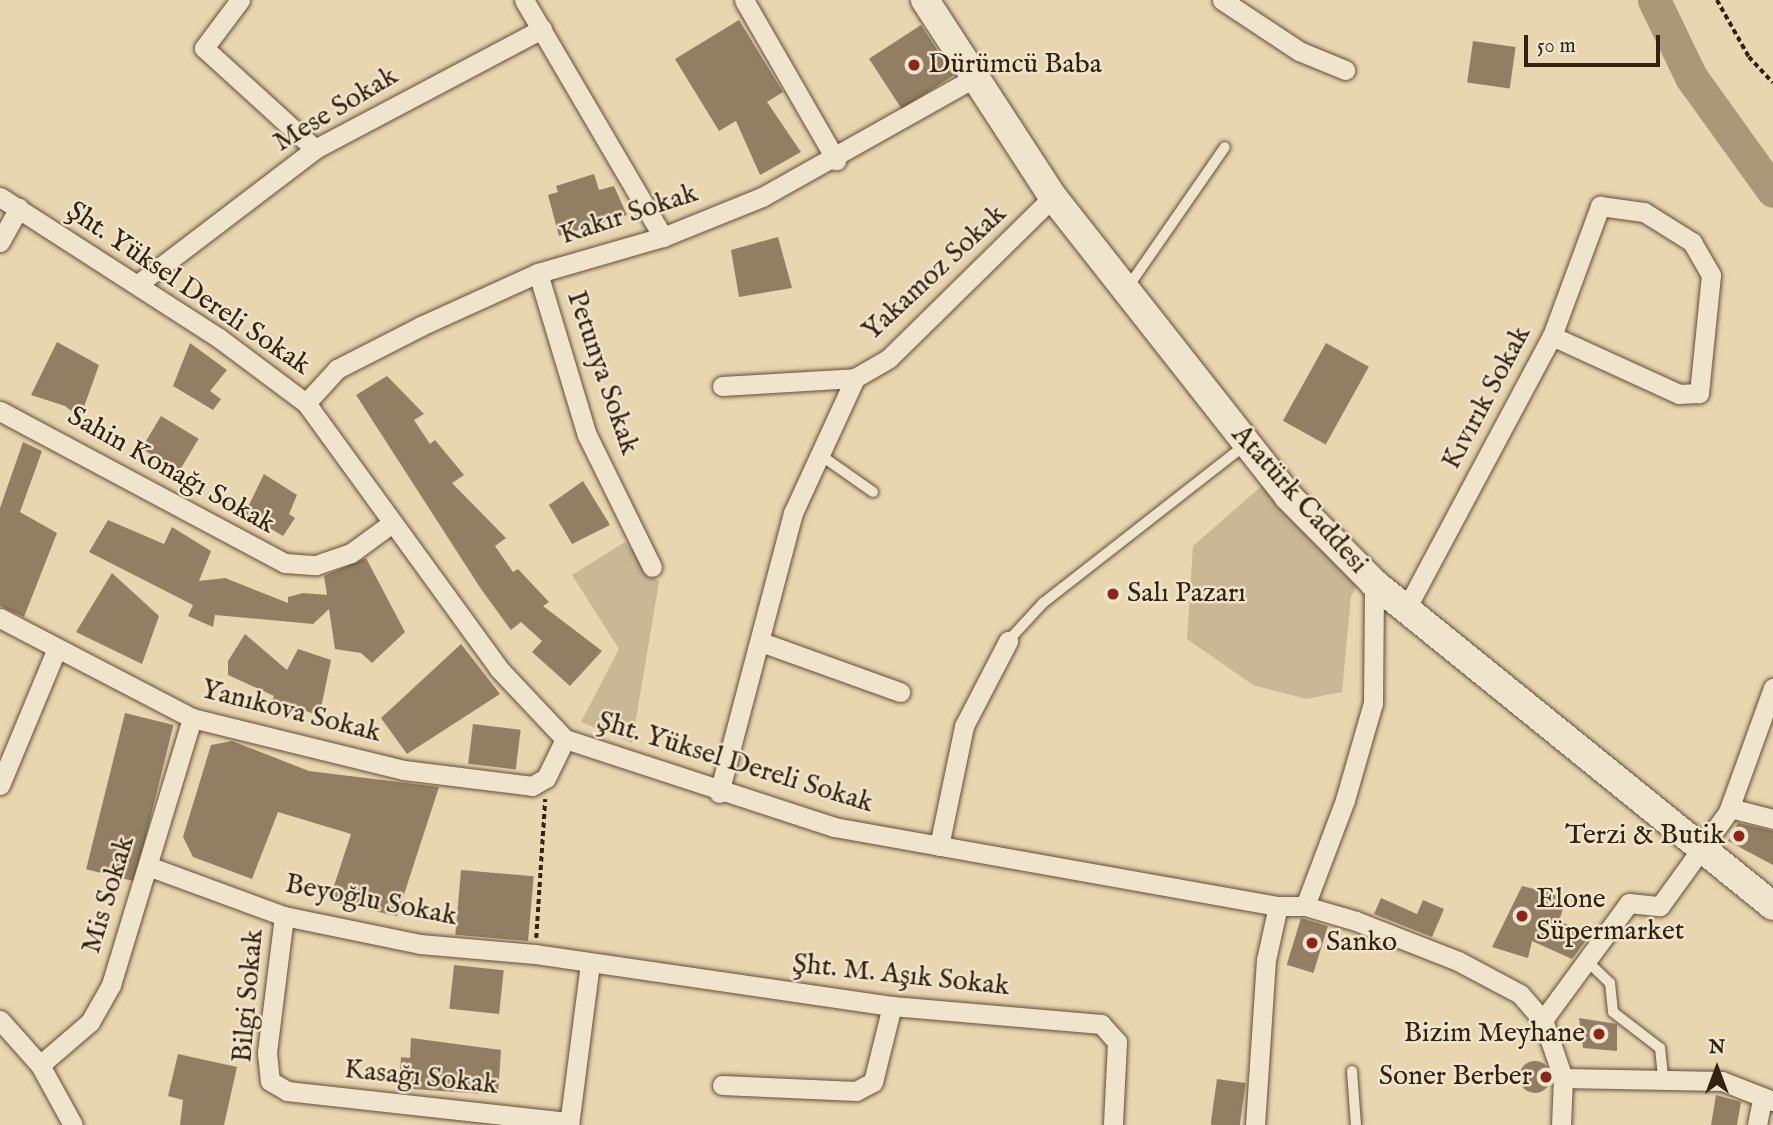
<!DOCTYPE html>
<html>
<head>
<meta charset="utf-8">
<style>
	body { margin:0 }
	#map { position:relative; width:1773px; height:1125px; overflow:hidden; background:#e8d6b0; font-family:"IM FELL English",serif }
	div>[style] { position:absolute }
	.green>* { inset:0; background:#c9b795 }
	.river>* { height:33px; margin:-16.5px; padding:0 16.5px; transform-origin:16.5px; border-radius:16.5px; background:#ab9879 }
	.building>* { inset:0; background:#927f63; transform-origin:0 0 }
	.round { border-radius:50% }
	.path>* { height:3.5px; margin-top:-1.75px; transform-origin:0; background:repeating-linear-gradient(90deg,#34210f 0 5px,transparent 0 8.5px) }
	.roads { filter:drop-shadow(0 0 2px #614e37) drop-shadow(0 0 2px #614e37) }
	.service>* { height:10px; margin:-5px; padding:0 5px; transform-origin:5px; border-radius:5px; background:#f0e4cc }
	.minor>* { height:19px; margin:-9.5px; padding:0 9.5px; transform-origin:9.5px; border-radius:9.5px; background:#f0e4cc }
	.secondary>* { height:28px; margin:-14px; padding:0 14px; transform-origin:14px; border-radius:14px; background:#f0e4cc }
	.dots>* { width:19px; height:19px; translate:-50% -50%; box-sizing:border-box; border:4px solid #f0e4cc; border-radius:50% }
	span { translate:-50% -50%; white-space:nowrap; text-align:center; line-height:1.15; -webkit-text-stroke:5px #f0e4cc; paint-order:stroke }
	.poi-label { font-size:28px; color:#34210f }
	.left { translate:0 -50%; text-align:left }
	.right { translate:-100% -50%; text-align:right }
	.street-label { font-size:28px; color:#34210f }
	.north { position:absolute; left:1682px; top:1034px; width:70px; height:70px; -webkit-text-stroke:5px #f0e4cc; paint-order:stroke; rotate:0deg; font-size:19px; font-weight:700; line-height:28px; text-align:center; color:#34210f }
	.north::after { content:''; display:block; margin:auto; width:24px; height:32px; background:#34210f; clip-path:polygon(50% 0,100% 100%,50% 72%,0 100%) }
	.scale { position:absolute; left:1524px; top:35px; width:136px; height:32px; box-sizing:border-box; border:4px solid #34210f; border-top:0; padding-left:9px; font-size:21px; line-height:24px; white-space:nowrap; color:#34210f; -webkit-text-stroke:5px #f0e4cc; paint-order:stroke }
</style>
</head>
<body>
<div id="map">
	<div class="green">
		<div style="clip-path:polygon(1265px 483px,1364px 575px,1351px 596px,1342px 692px,1306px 699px,1253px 685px,1187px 639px,1193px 546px)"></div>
		<div style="clip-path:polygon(625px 542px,659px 582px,632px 743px,581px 722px,619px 649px,572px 575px)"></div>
	</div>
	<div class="river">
		<div style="left:1654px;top:0;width:85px;rotate:64.3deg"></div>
		<div style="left:1691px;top:77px;width:140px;rotate:54.3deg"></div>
	</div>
	<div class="building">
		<div style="clip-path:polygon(739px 20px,783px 92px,767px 102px,801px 152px,760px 175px,736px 121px,719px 131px,675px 59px)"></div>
		<div style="left:921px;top:25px;width:60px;height:62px;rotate:57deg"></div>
		<div style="left:1473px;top:41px;width:43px;height:42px;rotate:8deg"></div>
		<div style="clip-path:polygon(594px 174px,599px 190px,614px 186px,627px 215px,559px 236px,548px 195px,558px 192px,556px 186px)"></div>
		<div style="clip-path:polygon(778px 237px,792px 288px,739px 297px,731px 250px)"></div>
		<div style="clip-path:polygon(57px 342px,99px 365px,80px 418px,65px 406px,31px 395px)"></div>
		<div style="clip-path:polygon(190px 343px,227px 370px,210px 391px,221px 399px,213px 410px,173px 386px)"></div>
		<div style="left:1326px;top:343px;width:49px;height:89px;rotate:29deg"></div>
		<div style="clip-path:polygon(387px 376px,424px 414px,414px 420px,430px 444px,435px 440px,464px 475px,452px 483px,506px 538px,495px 546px,513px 572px,518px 569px,549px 602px,543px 606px,602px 651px,570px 686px,532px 652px,542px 641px,521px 622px,511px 630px,481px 589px,356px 395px)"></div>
		<div style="left:161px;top:416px;width:44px;height:38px;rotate:31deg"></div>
		<div style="clip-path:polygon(23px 442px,42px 451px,20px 512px,57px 533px,24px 617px,0 606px,0 508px)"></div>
		<div style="clip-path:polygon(264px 474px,297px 495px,289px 514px,295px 518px,283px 536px,245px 513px)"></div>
		<div style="clip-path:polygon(583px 481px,610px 525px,572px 544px,549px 505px)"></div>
		<div style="clip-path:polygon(108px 520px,164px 544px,172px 527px,211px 551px,199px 581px,225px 578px,288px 603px,288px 597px,303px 593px,327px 595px,324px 576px,366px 558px,405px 632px,372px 663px,361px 653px,335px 649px,329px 609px,313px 624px,215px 615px,213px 627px,188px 616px,193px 605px,89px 552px)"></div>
		<div style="clip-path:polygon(112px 573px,159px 616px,142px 664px,76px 632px)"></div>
		<div style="clip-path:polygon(245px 634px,287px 670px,298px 649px,331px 660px,321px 708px,312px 713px,272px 701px,274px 696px,228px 675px,228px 661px)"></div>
		<div style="clip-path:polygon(461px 644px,500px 694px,407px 754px,381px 718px)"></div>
		<div style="left:125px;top:713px;width:50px;height:161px;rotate:14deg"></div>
		<div style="left:473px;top:724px;width:48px;height:40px;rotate:7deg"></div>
		<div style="clip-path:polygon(232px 741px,309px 771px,439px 787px,397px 916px,329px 901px,351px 834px,278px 812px,252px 879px,193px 857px,183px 837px,211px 745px)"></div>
		<div style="clip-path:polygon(1738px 823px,1773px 831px,1773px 865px,1728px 841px)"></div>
		<div style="left:461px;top:870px;width:73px;height:65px;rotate:5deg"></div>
		<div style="clip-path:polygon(1522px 886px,1567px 897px,1559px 921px,1590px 935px,1572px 959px,1532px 941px,1528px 958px,1492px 947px)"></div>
		<div style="clip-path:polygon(1381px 898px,1417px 914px,1423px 900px,1444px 909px,1432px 937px,1374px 914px)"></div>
		<div style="left:1301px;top:918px;width:28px;height:49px;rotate:17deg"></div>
		<div style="left:454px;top:965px;width:50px;height:44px;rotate:6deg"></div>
		<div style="clip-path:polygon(1579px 1018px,1617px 1024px,1617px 1051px,1583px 1048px)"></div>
		<div style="clip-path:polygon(411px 1038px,501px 1050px,498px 1095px,399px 1088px,401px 1057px,410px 1058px)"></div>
		<div style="clip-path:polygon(178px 1054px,237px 1067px,224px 1125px,180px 1125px,183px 1100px,168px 1096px)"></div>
		<div class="round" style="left:1519px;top:1061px;width:32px;height:32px"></div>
		<div style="left:1217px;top:1079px;width:29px;height:46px;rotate:8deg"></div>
		<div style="clip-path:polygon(1716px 1095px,1741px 1102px,1737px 1125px,1711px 1125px)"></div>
	</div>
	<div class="path">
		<div style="left:1717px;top:0;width:65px;rotate:60.7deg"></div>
		<div style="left:1749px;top:57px;width:35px;rotate:47deg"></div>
		<div style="left:536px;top:938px;width:139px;rotate:-86.3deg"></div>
	</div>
	<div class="roads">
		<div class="service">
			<div style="left:1128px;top:287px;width:170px;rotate:-55.3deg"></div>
			<div style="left:819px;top:454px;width:66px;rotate:35.1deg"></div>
			<div style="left:1008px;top:641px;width:52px;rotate:-47.4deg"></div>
			<div style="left:1043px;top:603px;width:256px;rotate:-38deg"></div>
			<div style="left:1586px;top:960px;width:33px;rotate:44deg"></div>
			<div style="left:1610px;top:983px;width:29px;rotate:84deg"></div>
			<div style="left:1613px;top:1012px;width:59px;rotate:37.5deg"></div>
			<div style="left:1660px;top:1048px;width:29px;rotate:84deg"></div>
			<div style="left:1352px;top:1071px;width:54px;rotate:85.8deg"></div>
		</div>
		<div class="minor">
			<div style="left:240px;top:0;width:60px;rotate:126.9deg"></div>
			<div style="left:204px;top:48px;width:150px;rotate:42.3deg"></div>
			<div style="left:524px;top:0;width:275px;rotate:59.6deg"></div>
			<div style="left:744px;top:0;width:185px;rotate:60.1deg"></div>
			<div style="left:1222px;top:0;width:92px;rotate:33.5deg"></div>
			<div style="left:1299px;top:51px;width:50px;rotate:22.4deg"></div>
			<div style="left:0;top:197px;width:260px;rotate:32.8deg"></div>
			<div style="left:219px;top:338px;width:109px;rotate:36.8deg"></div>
			<div style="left:306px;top:403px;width:329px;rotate:54deg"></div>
			<div style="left:499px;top:669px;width:96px;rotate:46.7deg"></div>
			<div style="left:565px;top:739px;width:283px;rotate:18.1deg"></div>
			<div style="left:834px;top:827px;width:451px;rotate:10.1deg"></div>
			<div style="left:1278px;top:906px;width:27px"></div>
			<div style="left:1305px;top:906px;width:53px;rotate:16.4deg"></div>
			<div style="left:1356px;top:921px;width:110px;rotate:21.4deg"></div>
			<div style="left:1458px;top:961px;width:70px;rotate:28deg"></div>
			<div style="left:1520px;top:994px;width:35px;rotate:49deg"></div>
			<div style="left:1543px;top:1020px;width:61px;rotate:71deg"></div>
			<div style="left:1563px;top:1078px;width:47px;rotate:92.4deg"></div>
			<div style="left:0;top:242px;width:39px;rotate:-61deg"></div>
			<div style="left:538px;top:273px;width:169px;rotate:73.2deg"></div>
			<div style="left:587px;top:435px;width:147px;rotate:63.8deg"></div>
			<div style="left:138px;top:284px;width:223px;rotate:-37.3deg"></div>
			<div style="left:315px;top:149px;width:257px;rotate:-27.9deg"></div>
			<div style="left:722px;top:386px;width:133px;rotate:-3.4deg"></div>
			<div style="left:855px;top:378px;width:39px;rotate:-30deg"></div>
			<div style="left:889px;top:358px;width:230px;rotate:-44.5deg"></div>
			<div style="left:306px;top:403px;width:46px;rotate:-47.6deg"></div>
			<div style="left:337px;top:369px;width:94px;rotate:-27.1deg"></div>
			<div style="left:421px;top:326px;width:128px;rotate:-24.4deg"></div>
			<div style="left:538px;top:273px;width:130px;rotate:-16.1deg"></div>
			<div style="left:663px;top:237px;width:107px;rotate:-22deg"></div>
			<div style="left:762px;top:197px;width:241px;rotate:-29.3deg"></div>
			<div style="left:0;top:411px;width:323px;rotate:28.1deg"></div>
			<div style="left:285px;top:563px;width:31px;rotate:4deg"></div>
			<div style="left:316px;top:565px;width:37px;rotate:-19deg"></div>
			<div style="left:351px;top:553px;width:51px;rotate:-36.2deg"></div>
			<div style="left:1406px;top:609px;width:310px;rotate:-61.9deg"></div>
			<div style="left:1552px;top:336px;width:139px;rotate:-69.7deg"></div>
			<div style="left:1600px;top:206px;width:44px;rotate:7.8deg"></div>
			<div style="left:1644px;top:212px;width:57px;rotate:32deg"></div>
			<div style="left:1692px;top:242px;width:38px;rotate:60deg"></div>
			<div style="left:1711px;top:275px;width:119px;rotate:95.8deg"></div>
			<div style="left:1699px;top:393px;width:20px;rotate:177deg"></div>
			<div style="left:1679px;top:394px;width:140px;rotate:-155.5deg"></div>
			<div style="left:0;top:618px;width:216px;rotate:27.5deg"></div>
			<div style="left:192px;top:718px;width:218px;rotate:13.8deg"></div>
			<div style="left:404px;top:770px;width:129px;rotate:7.1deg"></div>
			<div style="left:532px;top:786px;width:16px;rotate:-30deg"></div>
			<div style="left:546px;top:778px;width:43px;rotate:-64deg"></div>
			<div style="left:761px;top:642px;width:148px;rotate:19.8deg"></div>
			<div style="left:0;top:785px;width:148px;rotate:-67.4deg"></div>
			<div style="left:719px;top:793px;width:290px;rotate:-75.2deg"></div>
			<div style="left:793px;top:513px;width:149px;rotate:-65.3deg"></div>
			<div style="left:1730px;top:808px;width:44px;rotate:14.3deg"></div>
			<div style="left:939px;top:846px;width:123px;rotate:-78.2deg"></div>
			<div style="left:964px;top:726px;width:96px;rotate:-62.6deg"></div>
			<div style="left:148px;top:866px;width:145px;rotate:20.2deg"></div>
			<div style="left:284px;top:916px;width:139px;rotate:11.6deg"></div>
			<div style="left:420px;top:944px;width:115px;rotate:5deg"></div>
			<div style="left:535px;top:954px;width:361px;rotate:8.3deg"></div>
			<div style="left:892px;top:1006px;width:210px;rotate:4.9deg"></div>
			<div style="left:1101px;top:1024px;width:24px;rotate:48deg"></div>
			<div style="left:1117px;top:1042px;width:83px;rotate:92.8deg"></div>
			<div style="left:1305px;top:906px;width:113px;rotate:-69.3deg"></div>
			<div style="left:1345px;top:800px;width:101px;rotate:-73.9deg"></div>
			<div style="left:1373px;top:703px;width:120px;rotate:-89.5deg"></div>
			<div style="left:284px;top:916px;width:138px;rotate:97.1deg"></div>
			<div style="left:267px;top:1053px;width:28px;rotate:84deg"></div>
			<div style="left:270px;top:1081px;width:20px;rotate:30deg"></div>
			<div style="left:287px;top:1091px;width:284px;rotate:6.3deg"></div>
			<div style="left:0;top:1020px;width:60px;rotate:48.4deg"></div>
			<div style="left:40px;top:1065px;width:68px;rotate:61.2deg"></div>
			<div style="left:1543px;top:1020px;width:145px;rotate:-53.7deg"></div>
			<div style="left:1629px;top:903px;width:31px;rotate:6deg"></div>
			<div style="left:1660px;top:906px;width:116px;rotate:-54.1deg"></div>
			<div style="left:1728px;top:812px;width:132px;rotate:-70.1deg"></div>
			<div style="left:40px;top:1065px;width:66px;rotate:-40.7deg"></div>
			<div style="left:90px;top:1022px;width:43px;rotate:-60.4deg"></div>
			<div style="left:111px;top:985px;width:279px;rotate:-73.1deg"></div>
			<div style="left:1563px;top:1078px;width:159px;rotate:1.1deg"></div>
			<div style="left:1722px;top:1081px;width:55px;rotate:21.4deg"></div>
			<div style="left:722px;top:1085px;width:134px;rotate:2.6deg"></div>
			<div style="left:856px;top:1091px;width:19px;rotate:-28deg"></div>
			<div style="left:873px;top:1082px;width:78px;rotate:-76deg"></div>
			<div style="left:569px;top:1125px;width:162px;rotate:-82.6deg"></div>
			<div style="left:1255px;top:1125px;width:165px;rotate:-86.2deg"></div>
			<div style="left:1266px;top:960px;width:55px;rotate:-77.5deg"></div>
			<div style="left:1757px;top:1125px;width:26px;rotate:-79deg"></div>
		</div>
		<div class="secondary">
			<div style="left:925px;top:0;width:235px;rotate:57deg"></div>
			<div style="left:1053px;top:197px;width:380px;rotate:51.8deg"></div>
			<div style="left:1288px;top:496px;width:122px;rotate:45.3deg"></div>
			<div style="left:1374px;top:583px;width:513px;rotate:38.99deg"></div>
		</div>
	</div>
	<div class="dots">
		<div style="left:914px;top:65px;background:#8f2418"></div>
		<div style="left:1113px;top:594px;background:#8f2418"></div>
		<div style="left:1739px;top:836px;background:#8f2418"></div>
		<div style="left:1522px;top:916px;background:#8f2418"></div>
		<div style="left:1312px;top:943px;background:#8f2418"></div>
		<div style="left:1599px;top:1034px;background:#8f2418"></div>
		<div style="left:1546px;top:1077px;background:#8f2418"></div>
	</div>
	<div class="poi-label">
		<span class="left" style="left:928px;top:65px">Dürümcü Baba</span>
		<span class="left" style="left:1127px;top:594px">Salı Pazarı</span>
		<span class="right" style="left:1725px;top:836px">Terzi &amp; Butik</span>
		<span class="left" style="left:1536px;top:916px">Elone<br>Süpermarket</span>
		<span class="left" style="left:1326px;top:943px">Sanko</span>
		<span class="right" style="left:1585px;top:1034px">Bizim Meyhane</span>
		<span class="right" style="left:1532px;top:1077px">Soner Berber</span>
	</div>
	<div class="street-label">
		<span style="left:336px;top:110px;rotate:-31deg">Mese Sokak</span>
		<span style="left:629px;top:215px;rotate:-18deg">Kakır Sokak</span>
		<span style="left:935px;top:273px;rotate:-43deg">Yakamoz Sokak</span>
		<span style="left:188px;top:289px;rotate:34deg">Şht. Yüksel Dereli Sokak</span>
		<span style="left:602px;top:373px;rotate:71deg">Petunya Sokak</span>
		<span style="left:1487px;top:398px;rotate:-62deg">Kıvırık Sokak</span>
		<span style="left:171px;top:471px;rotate:29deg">Sahin Konağı Sokak</span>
		<span style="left:1299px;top:500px;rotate:48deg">Atatürk Caddesi</span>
		<span style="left:291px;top:712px;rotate:14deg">Yanıkova Sokak</span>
		<span style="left:735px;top:763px;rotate:17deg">Şht. Yüksel Dereli Sokak</span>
		<span style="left:109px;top:895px;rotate:-73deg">Mis Sokak</span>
		<span style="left:371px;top:901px;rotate:11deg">Beyoğlu Sokak</span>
		<span style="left:901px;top:976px;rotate:6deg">Şht. M. Aşık Sokak</span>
		<span style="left:249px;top:996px;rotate:-85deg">Bilgi Sokak</span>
		<span style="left:421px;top:1078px;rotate:6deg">Kasağı Sokak</span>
	</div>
	<div class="north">N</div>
	<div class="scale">50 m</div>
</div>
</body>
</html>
